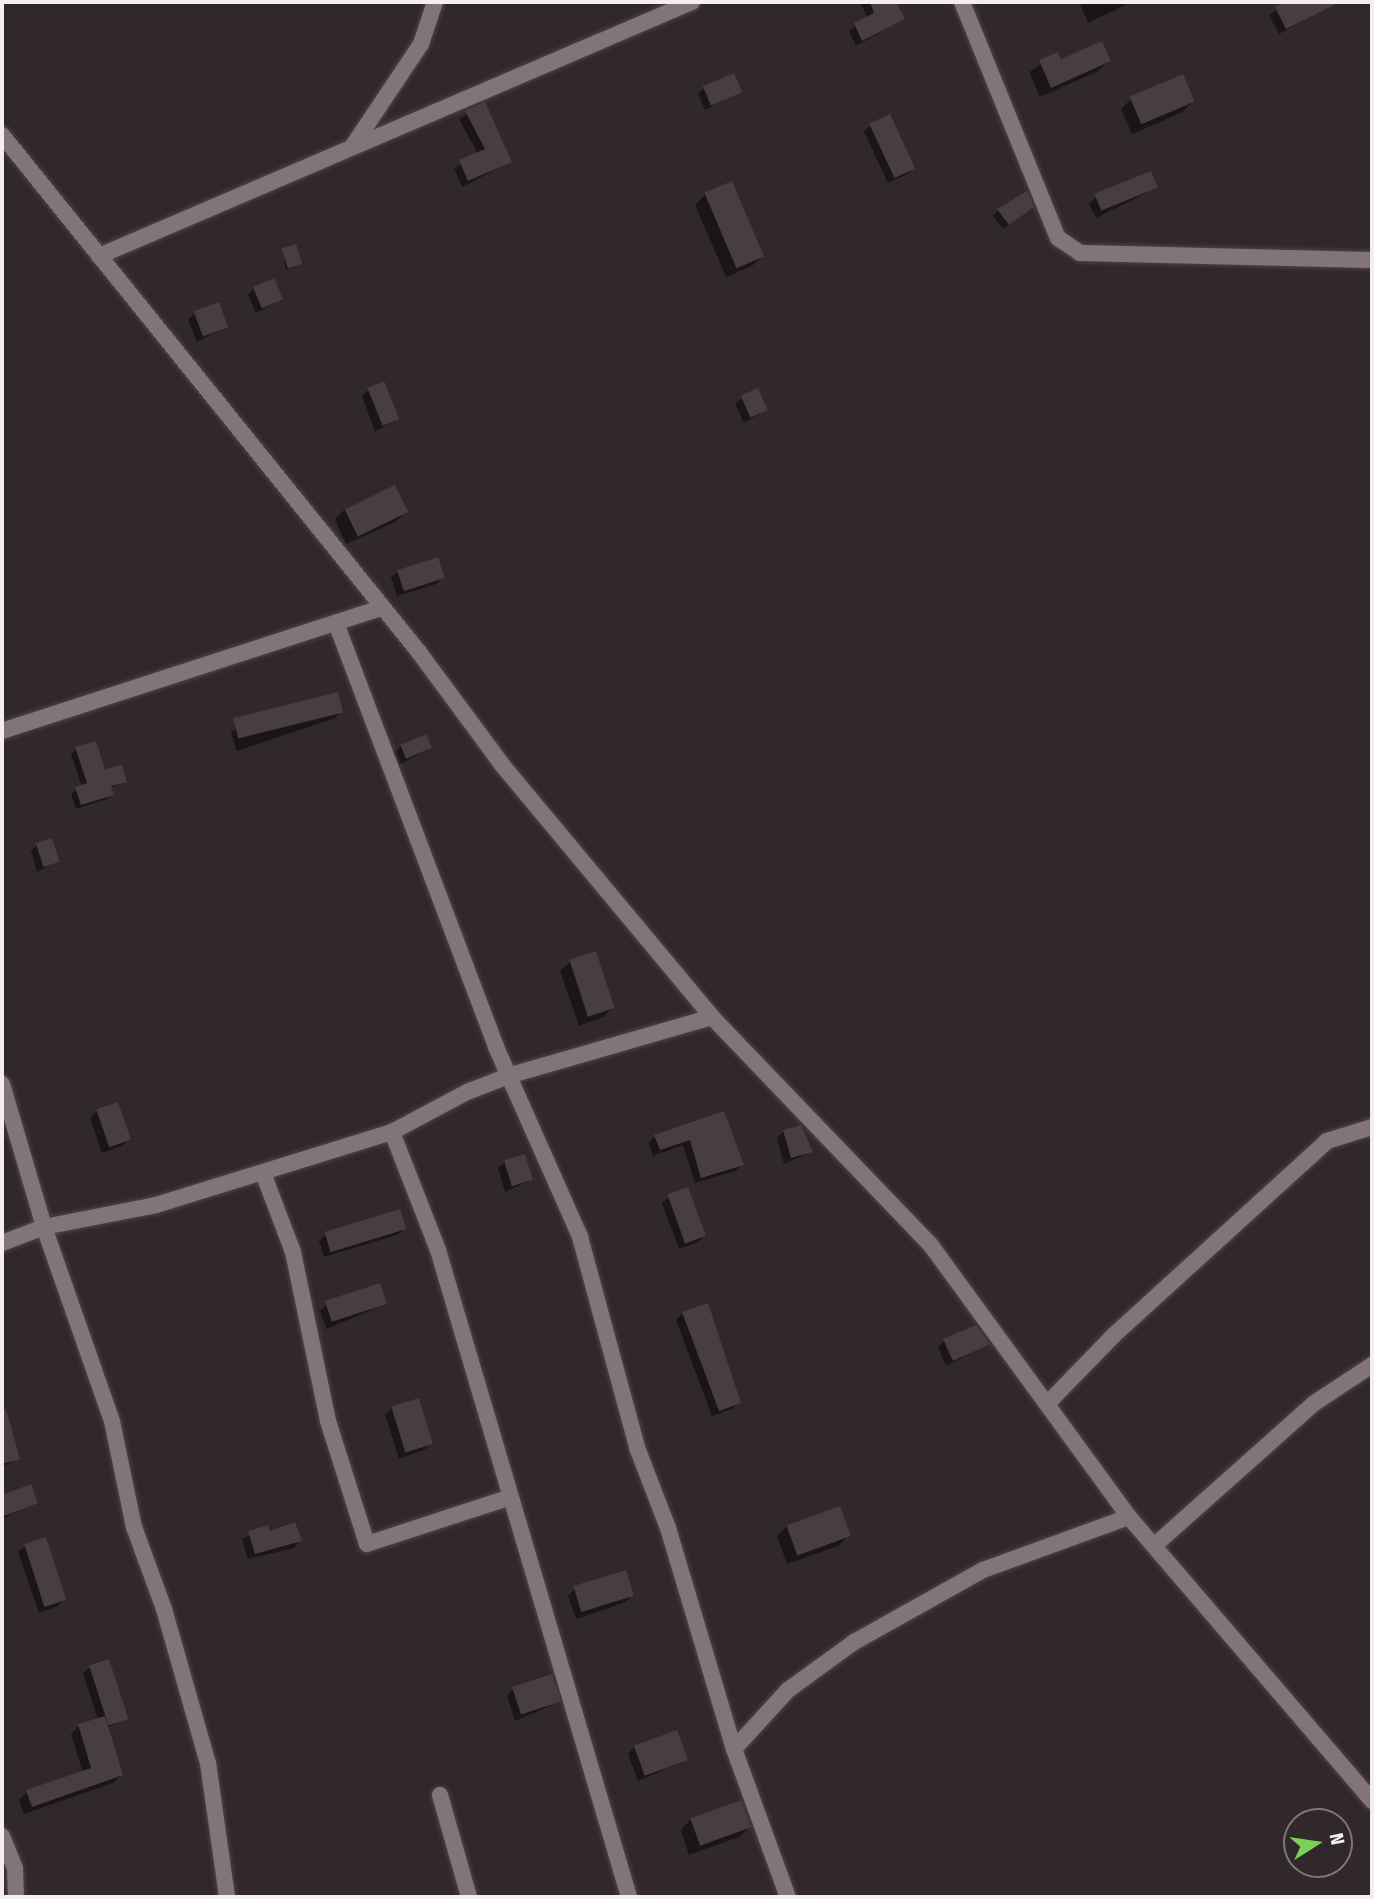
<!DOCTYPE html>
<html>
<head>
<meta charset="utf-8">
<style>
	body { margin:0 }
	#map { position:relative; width:1374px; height:1899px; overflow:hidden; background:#31282b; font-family:"Fira Sans Condensed",sans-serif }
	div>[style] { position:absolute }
	.shadow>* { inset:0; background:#0007 }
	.building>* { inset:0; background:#483d41; transform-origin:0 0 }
	.roads { filter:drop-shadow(0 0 2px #4e4548) drop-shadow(0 0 2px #4e4548) }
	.street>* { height:16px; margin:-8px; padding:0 8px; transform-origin:8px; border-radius:8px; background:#817578 }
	span { translate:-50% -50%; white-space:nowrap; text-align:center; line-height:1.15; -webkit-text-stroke:6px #31282b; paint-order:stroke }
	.frame { position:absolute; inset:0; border:4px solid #f4eef0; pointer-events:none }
	.north { position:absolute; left:1283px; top:1808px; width:70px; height:70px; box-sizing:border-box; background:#31282b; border:2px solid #7f777a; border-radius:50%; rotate:78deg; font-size:19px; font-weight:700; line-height:28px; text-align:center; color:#f4eef0 }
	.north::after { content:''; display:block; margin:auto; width:24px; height:32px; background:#7ad156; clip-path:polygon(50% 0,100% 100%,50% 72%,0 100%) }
</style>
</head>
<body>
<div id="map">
	<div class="shadow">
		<div style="clip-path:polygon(860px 2px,899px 2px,895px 4px,903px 19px,856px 46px,849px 31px,868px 18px)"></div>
		<div style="clip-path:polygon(1079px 2px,1132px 2px,1088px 23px)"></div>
		<div style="clip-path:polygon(1289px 2px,1318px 2px,1322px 9px,1279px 34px,1269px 15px)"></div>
		<div style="clip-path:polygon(1057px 54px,1060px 61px,1109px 61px,1098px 71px,1040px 97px,1029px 72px)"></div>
		<div style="clip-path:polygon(704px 88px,740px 91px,705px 110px,698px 94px)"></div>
		<div style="clip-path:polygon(1131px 99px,1193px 101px,1183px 112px,1132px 134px,1121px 109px)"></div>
		<div style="clip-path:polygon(484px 105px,510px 162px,462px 187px,454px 168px,478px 154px,459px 119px)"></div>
		<div style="clip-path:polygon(870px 125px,913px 168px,907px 174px,888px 183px,864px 132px)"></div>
		<div style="clip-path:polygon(1156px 188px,1096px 218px,1089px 204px,1096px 197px)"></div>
		<div style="clip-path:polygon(706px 194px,762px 256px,752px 266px,726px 277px,695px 205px)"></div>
		<div style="clip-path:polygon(998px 210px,1026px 212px,1003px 229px,993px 216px)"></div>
		<div style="clip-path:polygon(283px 250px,300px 264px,286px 270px)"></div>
		<div style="clip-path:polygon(254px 288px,281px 299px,256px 313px,248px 295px)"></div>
		<div style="clip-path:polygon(195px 313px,226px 327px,197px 342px,188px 320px)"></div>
		<div style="clip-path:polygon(368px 390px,397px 419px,375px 432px,362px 396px)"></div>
		<div style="clip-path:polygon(742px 398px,766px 410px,744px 423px,735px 404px)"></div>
		<div style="clip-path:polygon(345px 509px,406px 512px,395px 522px,346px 544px,335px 519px)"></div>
		<div style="clip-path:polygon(398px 571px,443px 578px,436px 584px,397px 596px,391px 577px)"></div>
		<div style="clip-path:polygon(341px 712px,335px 718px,237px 751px,231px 733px,237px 727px)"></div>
		<div style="clip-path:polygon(401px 746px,430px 748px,399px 765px,394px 753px)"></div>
		<div style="clip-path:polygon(76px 749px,125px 781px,110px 788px,107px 799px,76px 809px,71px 794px,82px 787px,71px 754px)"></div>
		<div style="clip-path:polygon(37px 845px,58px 861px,37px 872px,31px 851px)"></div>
		<div style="clip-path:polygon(571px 961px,613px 1007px,603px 1017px,579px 1026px,560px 971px)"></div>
		<div style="clip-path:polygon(97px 1111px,129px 1139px,122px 1146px,102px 1153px,90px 1118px)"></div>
		<div style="clip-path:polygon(723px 1113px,742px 1165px,735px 1171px,695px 1183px,683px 1145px,653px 1156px,649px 1143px,655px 1136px)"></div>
		<div style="clip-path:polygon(784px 1131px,811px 1152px,784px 1164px,777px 1138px)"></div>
		<div style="clip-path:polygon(505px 1162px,531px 1180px,505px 1192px,498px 1168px)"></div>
		<div style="clip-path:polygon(669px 1197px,704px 1236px,698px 1242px,679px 1249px,662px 1203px)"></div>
		<div style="clip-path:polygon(404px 1229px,397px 1235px,324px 1257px,319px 1241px,326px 1234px)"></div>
		<div style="clip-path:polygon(327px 1304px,385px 1304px,327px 1329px,320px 1311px)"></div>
		<div style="clip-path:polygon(683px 1313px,739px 1402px,732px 1409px,712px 1416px,676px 1320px)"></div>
		<div style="clip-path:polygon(944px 1341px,988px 1344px,946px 1366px,938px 1347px)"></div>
		<div style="clip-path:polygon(2px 1401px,18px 1458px,2px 1467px)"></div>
		<div style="clip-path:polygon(392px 1408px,431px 1444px,424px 1450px,399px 1459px,385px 1414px)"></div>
		<div style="clip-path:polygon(30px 1486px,36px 1502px,2px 1519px,2px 1496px)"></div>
		<div style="clip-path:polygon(787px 1526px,849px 1535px,838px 1546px,787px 1564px,777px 1536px)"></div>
		<div style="clip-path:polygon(267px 1527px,269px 1533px,300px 1541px,294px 1548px,248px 1559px,242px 1539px)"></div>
		<div style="clip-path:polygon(25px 1546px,64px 1600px,58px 1606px,39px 1613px,18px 1552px)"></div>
		<div style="clip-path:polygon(575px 1589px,632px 1595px,626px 1602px,576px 1619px,568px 1596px)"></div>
		<div style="clip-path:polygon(90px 1667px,126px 1718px,107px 1728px,121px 1775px,113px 1783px,24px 1814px,19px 1800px,27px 1792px,83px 1773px,71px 1734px,79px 1726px,98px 1720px,83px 1673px)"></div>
		<div style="clip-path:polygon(513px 1689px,559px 1702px,515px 1721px,507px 1695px)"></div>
		<div style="clip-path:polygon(634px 1747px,686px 1760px,638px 1781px,628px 1754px)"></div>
		<div style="clip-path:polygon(691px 1819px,749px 1827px,739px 1837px,689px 1855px,681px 1830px)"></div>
	</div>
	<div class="building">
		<div style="clip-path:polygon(870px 2px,896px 2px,905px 19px,862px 41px,854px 23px,874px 13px)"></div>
		<div style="clip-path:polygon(1285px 2px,1340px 2px,1286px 29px,1275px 7px)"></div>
		<div style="clip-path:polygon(1102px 41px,1111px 61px,1051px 88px,1039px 60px,1058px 52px,1061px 59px)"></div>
		<div style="left:734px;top:73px;width:21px;height:34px;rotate:67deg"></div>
		<div style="left:1183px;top:74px;width:30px;height:58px;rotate:67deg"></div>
		<div style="clip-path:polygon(485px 102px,512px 162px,468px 181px,459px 160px,485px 149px,465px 111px)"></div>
		<div style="left:890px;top:114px;width:60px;height:23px;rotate:65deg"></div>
		<div style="left:1151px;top:171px;width:18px;height:61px;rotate:68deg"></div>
		<div style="left:732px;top:181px;width:82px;height:30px;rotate:67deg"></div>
		<div style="clip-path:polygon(1027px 191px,1034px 207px,1009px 225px,997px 209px)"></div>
		<div style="left:296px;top:244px;width:21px;height:15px;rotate:73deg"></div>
		<div style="left:274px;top:278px;width:23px;height:23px;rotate:67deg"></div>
		<div style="left:219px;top:302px;width:27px;height:27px;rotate:70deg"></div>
		<div style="left:384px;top:381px;width:41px;height:18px;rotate:68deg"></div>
		<div style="left:758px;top:388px;width:24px;height:19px;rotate:66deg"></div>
		<div style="left:395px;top:485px;width:30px;height:56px;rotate:64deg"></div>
		<div style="left:438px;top:557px;width:22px;height:43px;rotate:72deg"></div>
		<div style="left:338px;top:692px;width:21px;height:108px;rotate:76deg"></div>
		<div style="left:426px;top:734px;width:15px;height:28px;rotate:67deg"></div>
		<div style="clip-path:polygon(96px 741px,105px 769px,122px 765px,127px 782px,111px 786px,114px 795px,81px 805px,75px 787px,87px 783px,75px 747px)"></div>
		<div style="left:52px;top:838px;width:25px;height:17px;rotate:72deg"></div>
		<div style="left:596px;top:951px;width:60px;height:28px;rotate:72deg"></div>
		<div style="left:118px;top:1102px;width:40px;height:23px;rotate:71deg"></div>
		<div style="clip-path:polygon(724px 1111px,744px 1165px,701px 1178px,690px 1140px,660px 1150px,654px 1135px)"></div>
		<div style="clip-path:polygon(801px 1125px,813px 1152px,791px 1158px,783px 1130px)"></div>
		<div style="left:525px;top:1154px;width:27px;height:22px;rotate:73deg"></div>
		<div style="left:688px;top:1187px;width:52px;height:22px;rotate:70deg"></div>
		<div style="left:400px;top:1209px;width:21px;height:79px;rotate:73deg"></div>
		<div style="left:380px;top:1283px;width:22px;height:58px;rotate:72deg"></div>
		<div style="clip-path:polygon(708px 1303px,741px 1403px,719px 1411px,682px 1312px)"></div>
		<div style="clip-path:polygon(976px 1325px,990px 1344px,953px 1361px,943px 1339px)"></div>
		<div style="left:419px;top:1398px;width:48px;height:29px;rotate:73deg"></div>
		<div style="clip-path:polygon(6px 1409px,20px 1459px,2px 1464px,2px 1410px)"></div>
		<div style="clip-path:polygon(31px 1484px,38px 1503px,2px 1517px,2px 1495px)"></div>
		<div style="left:840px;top:1506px;width:32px;height:57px;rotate:70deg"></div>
		<div style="clip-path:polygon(295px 1522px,302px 1541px,255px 1554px,248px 1531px,268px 1525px,270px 1531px)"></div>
		<div style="left:46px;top:1537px;width:66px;height:23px;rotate:72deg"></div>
		<div style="left:626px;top:1570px;width:27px;height:55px;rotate:73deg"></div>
		<div style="left:109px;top:1659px;width:63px;height:21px;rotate:72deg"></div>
		<div style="left:552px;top:1674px;width:29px;height:42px;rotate:72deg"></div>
		<div style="clip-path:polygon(105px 1716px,123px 1775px,32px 1807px,26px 1790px,91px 1768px,78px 1724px)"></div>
		<div style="left:677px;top:1730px;width:32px;height:46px;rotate:70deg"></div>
		<div style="left:741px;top:1800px;width:29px;height:54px;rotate:70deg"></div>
	</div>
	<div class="roads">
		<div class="street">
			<div style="left:962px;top:2px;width:255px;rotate:67.9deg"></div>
			<div style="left:1058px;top:238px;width:27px;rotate:34deg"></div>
			<div style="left:1080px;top:253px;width:292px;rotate:1.4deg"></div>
			<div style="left:2px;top:135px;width:663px;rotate:51.12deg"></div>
			<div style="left:418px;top:651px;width:143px;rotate:53.5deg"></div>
			<div style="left:503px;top:766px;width:327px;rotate:50.2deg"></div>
			<div style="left:712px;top:1017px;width:315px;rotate:46.2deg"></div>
			<div style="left:930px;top:1244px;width:338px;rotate:53.9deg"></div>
			<div style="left:1129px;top:1517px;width:374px;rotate:49.4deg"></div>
			<div style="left:352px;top:147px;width:124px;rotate:-56.2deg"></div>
			<div style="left:421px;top:44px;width:44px;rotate:-71.6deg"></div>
			<div style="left:99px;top:256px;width:645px;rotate:-23.19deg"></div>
			<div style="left:336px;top:623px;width:453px;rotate:69.3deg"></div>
			<div style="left:496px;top:1047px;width:208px;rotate:66.1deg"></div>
			<div style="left:580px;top:1237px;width:221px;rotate:74.8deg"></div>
			<div style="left:638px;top:1450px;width:84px;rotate:69deg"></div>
			<div style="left:668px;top:1528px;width:231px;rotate:73.4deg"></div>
			<div style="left:734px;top:1749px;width:158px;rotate:70deg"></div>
			<div style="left:2px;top:731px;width:398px;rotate:-18deg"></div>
			<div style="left:2px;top:1084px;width:149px;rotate:73.6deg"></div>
			<div style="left:44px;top:1227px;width:206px;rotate:70.7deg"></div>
			<div style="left:112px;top:1421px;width:108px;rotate:78.3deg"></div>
			<div style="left:134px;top:1527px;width:87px;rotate:69.9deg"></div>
			<div style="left:164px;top:1609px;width:160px;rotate:74.1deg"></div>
			<div style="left:208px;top:1763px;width:135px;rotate:81.9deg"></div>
			<div style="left:392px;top:1132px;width:127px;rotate:68.7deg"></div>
			<div style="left:438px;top:1250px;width:675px;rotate:73.55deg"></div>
			<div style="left:263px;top:1173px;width:85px;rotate:69.2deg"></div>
			<div style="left:293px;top:1252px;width:173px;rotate:78.3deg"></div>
			<div style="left:328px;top:1421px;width:129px;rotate:72.4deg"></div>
			<div style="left:367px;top:1544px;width:151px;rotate:-18.1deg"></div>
			<div style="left:2px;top:1243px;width:45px;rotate:-20.9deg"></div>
			<div style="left:44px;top:1227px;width:114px;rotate:-11.1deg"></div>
			<div style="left:156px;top:1205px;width:247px;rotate:-17.2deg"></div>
			<div style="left:392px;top:1132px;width:85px;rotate:-28.1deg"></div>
			<div style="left:467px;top:1092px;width:47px;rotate:-21.1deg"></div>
			<div style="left:511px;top:1075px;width:209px;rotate:-16.1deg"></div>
			<div style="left:1047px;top:1404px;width:96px;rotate:-45.8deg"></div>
			<div style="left:1114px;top:1335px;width:288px;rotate:-42.3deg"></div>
			<div style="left:1327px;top:1141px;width:47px;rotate:-17.3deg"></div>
			<div style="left:1155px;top:1545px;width:212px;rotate:-41.7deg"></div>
			<div style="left:1313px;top:1404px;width:71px;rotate:-33.5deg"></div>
			<div style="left:734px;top:1749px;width:80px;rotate:-47.5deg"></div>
			<div style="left:788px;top:1690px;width:82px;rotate:-36deg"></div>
			<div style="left:854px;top:1642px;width:148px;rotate:-29.2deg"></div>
			<div style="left:983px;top:1570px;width:155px;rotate:-20deg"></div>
			<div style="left:440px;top:1795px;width:106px;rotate:74.1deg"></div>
			<div style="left:2px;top:1836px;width:35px;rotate:68deg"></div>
			<div style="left:15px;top:1869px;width:28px;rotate:88deg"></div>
		</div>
	</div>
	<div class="frame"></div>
	<div class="north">N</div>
</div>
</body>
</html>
